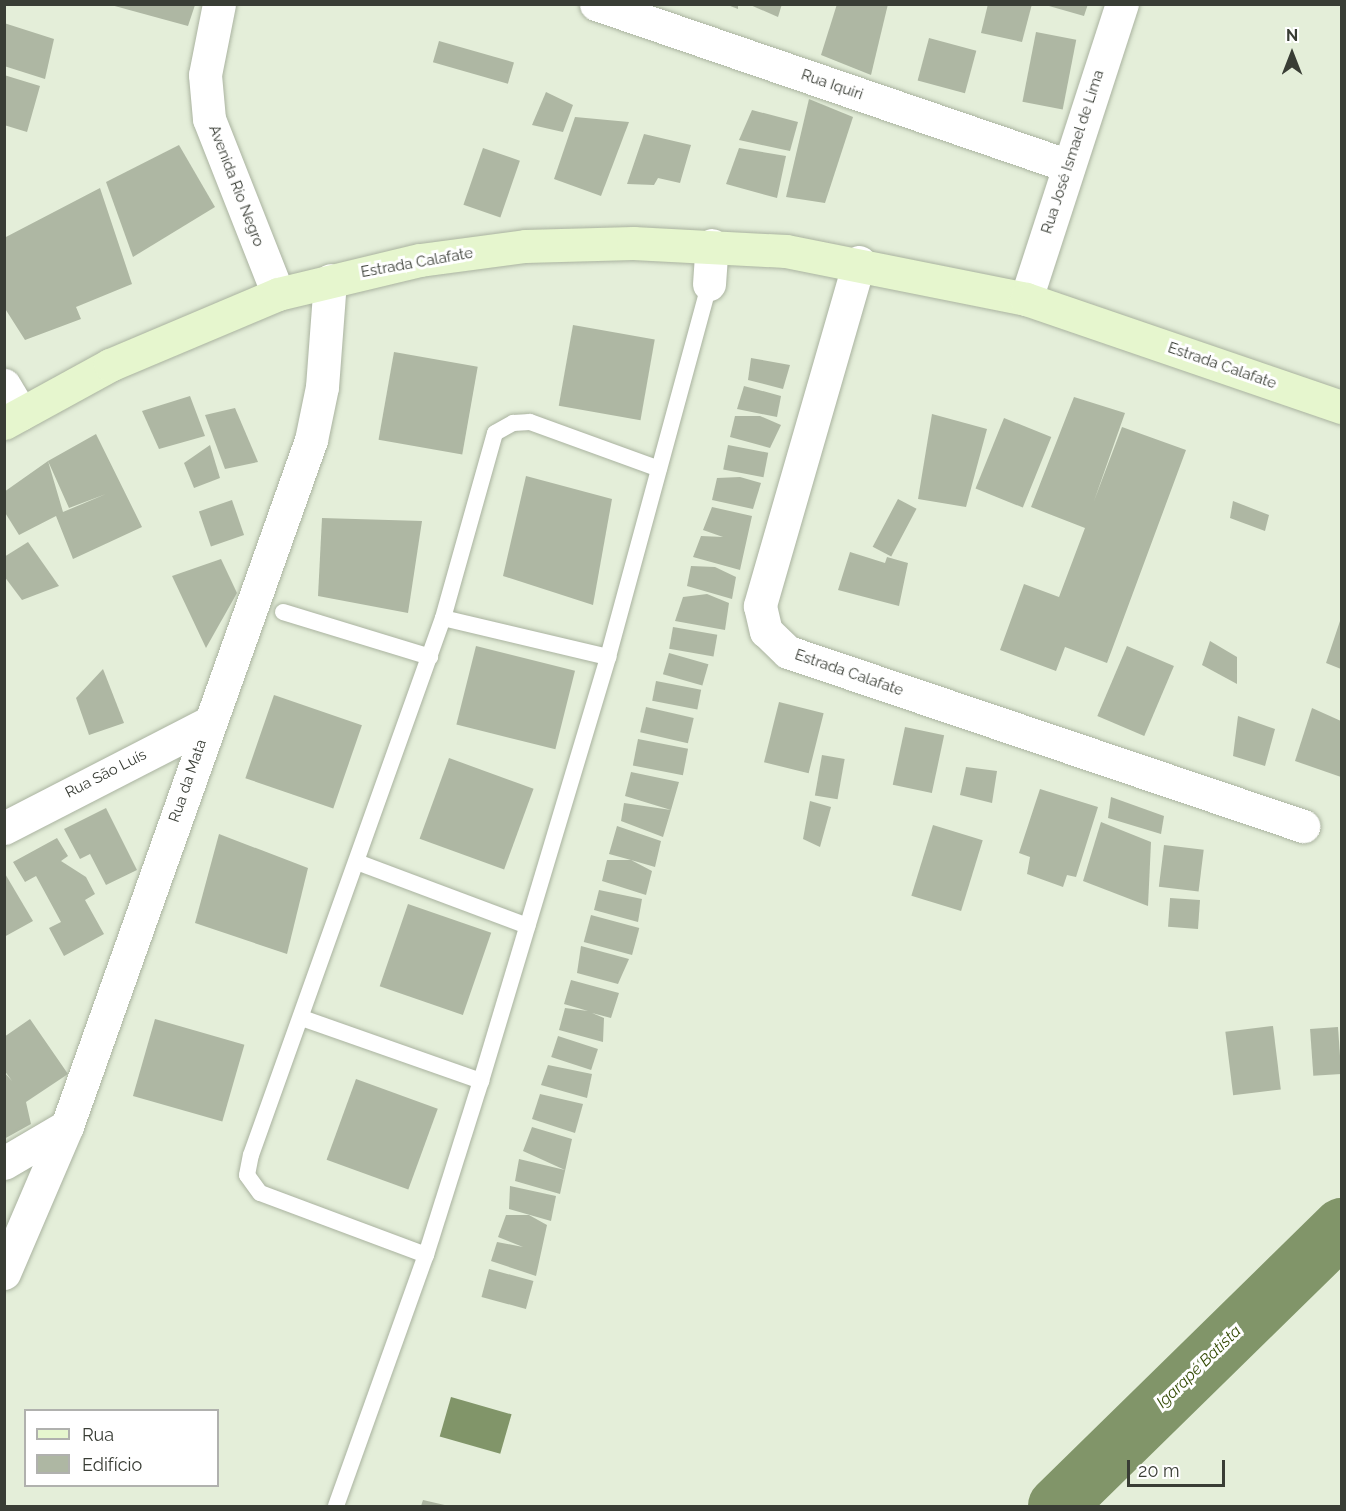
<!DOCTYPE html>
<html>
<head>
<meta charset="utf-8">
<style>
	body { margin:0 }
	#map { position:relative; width:1346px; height:1511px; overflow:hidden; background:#e4eed9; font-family:Raleway,sans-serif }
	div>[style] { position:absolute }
	.water>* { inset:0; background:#819569; transform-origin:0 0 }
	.river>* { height:58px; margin:-29px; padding:0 29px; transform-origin:29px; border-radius:29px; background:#819569 }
	.building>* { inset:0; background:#aeb7a3; transform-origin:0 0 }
	.roads { filter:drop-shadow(0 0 2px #aab3a0) drop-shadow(0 0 2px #aab3a0) }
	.lane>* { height:16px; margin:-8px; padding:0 8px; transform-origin:8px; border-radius:8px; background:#fff }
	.street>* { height:33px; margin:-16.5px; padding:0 16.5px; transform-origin:16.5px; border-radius:16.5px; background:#fff }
	.secondary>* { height:33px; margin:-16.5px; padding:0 16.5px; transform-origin:16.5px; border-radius:16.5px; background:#e6f6ce }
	span { translate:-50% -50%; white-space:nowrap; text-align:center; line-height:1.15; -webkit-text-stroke:6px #fff; paint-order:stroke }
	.street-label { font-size:15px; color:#393d35 }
	.water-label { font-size:16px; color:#334a03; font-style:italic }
	.frame { position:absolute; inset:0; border:6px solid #393d35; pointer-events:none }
	.legend { position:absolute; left:24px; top:1409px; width:195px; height:78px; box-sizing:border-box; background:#fff; border:2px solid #b0b1ae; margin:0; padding:8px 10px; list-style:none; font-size:18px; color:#393d35 }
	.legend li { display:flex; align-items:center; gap:12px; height:30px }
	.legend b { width:30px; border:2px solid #b0b1ae }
	.north { position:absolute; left:1262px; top:24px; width:60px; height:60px; -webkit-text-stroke:4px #fff; paint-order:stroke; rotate:0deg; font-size:16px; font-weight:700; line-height:24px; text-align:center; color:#393d35 }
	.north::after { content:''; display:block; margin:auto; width:21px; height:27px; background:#393d35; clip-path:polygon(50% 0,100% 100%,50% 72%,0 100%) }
	.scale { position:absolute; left:1127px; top:1460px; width:98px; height:27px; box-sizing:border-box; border:3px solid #393d35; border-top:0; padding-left:8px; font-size:18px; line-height:21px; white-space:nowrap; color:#393d35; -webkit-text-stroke:4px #fff; paint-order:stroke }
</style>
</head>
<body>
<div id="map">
	<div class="water">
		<div style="left:451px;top:1397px;width:63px;height:41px;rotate:16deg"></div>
	</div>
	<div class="river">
		<div style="left:1057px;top:1506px;width:399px;rotate:-44.4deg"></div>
	</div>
	<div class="building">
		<div style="clip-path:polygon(725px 4px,738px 4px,738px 9px)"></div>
		<div style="clip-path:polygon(748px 4px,782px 4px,778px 17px)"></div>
		<div style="clip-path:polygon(837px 4px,888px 4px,871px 75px,821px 55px)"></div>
		<div style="clip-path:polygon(988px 4px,1032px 4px,1022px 42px,981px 33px)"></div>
		<div style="clip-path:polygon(1042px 4px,1088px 4px,1084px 16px)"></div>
		<div style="clip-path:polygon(111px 5px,195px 5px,188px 26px)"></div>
		<div style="clip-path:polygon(4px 23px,54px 39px,45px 79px,4px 66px)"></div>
		<div style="left:1036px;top:32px;width:41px;height:71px;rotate:11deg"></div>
		<div style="left:929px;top:38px;width:49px;height:44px;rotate:15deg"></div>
		<div style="left:439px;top:41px;width:78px;height:22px;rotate:16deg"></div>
		<div style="clip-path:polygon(4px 75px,40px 86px,27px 132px,4px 125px)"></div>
		<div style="clip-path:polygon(546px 92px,573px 105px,563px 132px,532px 125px)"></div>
		<div style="clip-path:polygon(809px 99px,853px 117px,825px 203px,786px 197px)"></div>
		<div style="clip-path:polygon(752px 110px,798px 122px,790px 151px,739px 140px)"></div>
		<div style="clip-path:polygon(575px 117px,629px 122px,601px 196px,554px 179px)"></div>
		<div style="clip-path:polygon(644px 134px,691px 145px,680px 183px,658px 178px,654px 185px,627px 184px)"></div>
		<div style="clip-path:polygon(179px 145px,215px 207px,133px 257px,106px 182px)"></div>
		<div style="left:483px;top:148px;width:39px;height:60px;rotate:19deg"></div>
		<div style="clip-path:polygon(739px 148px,786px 156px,777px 198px,726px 184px)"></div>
		<div style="clip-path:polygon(100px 188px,132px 284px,76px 307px,81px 319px,25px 340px,4px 307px,4px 238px)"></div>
		<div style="left:573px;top:325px;width:83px;height:82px;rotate:10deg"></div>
		<div style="left:394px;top:352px;width:85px;height:89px;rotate:10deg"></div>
		<div style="clip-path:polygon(751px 358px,790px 365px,783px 389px,748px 380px)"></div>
		<div style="clip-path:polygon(744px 386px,781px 396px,777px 417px,737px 409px)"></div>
		<div style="clip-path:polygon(190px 396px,205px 436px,159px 449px,142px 411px)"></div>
		<div style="clip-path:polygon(1074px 397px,1125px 413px,1094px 501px,1122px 427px,1186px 450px,1107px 663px,1065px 647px,1056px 671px,1000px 650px,1024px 584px,1059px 597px,1085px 528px,1031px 507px)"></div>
		<div style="clip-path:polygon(235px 408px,258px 462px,225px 469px,205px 415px)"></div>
		<div style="clip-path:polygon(932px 414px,987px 429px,966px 507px,918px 499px)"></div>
		<div style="clip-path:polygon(735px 416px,760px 416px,781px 425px,770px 448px,730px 437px)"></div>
		<div style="left:1004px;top:418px;width:51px;height:76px;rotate:22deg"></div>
		<div style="clip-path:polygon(96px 434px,142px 527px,73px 559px,56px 516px,19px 535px,4px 511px,4px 492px,48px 461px,63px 512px,106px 494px,69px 508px,48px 461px)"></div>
		<div style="clip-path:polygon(210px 445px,220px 478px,194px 488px,184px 463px)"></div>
		<div style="left:728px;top:445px;width:41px;height:25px;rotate:11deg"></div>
		<div style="clip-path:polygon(526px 476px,612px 499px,593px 605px,503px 576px)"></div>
		<div style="clip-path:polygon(740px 477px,761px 483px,753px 509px,712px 500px,717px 478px)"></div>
		<div style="left:898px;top:499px;width:21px;height:54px;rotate:28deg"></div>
		<div style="left:232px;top:500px;width:37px;height:35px;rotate:71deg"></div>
		<div style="clip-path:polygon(1233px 501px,1269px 515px,1265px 531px,1230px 518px)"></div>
		<div style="clip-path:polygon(712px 507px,752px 516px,740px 570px,693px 557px,701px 536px,723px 537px,703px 530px)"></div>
		<div style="clip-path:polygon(322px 518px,422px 521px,408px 613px,318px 596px)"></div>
		<div style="clip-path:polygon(28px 542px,59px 586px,22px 600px,4px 576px,4px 557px)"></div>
		<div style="clip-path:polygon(850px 552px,885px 563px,887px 557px,908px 563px,899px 606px,838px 590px)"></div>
		<div style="clip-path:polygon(221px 559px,237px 593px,206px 648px,172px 576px)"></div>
		<div style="clip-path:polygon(691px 566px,715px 567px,736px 577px,732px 599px,687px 586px)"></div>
		<div style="clip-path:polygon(707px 594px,729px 603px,725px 630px,675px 621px,683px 597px)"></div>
		<div style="clip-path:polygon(1341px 618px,1341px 669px,1326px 663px)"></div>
		<div style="left:673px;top:627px;width:45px;height:22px;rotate:10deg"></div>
		<div style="clip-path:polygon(1210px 641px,1237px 657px,1237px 684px,1202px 665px)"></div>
		<div style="left:476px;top:646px;width:102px;height:81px;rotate:14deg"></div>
		<div style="left:1127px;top:646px;width:51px;height:76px;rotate:23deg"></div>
		<div style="left:669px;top:653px;width:41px;height:22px;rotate:16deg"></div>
		<div style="clip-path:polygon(103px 669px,124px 723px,89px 735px,76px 698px)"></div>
		<div style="left:656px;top:681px;width:46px;height:20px;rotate:11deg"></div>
		<div style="left:274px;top:695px;width:93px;height:88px;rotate:19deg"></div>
		<div style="left:779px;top:702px;width:46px;height:62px;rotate:14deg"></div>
		<div style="left:646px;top:707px;width:49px;height:26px;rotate:13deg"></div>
		<div style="clip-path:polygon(1312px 708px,1341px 721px,1341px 777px,1295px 761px)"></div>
		<div style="clip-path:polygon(1238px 716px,1275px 729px,1265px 766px,1233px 756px)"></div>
		<div style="left:905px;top:727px;width:40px;height:59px;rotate:12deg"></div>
		<div style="left:638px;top:739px;width:51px;height:27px;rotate:11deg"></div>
		<div style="left:822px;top:755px;width:23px;height:41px;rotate:10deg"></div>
		<div style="left:449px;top:758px;width:90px;height:86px;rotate:20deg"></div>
		<div style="clip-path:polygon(966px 767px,997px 771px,992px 803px,960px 795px)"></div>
		<div style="clip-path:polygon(631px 772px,679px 782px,671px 810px,663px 837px,621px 821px,624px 803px,671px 810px,625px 796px)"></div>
		<div style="clip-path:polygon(1040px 789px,1098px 807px,1076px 877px,1067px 875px,1063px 887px,1027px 874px,1030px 857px,1019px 853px)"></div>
		<div style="clip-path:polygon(1111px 797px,1164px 816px,1161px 834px,1108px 818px)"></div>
		<div style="clip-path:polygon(810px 801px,831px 807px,820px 847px,803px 839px)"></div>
		<div style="clip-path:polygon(106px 808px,137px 870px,106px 885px,90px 854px,80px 859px,64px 829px)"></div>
		<div style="clip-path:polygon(1101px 822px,1151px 842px,1148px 906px,1083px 881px)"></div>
		<div style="left:933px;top:825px;width:52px;height:74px;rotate:17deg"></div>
		<div style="clip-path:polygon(617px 826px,661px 841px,655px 867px,631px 860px,652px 871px,646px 895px,602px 881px,607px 860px,631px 860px,609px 854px)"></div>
		<div style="clip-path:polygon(219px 834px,308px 868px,287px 954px,195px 923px)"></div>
		<div style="clip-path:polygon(57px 838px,68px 856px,61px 861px,86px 877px,95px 894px,85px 900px,104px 934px,64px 956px,49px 928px,61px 922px,36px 876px,25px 882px,13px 862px)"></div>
		<div style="left:1164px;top:845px;width:40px;height:42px;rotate:7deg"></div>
		<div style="clip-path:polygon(4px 872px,33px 921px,4px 937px)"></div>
		<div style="clip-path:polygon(599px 890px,642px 899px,638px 922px,594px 910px)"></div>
		<div style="left:1200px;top:900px;width:29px;height:30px;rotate:94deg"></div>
		<div style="left:408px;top:904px;width:88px;height:87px;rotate:19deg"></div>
		<div style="left:591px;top:915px;width:50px;height:28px;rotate:15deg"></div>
		<div style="clip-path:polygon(581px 946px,629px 959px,618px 984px,577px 973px)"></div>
		<div style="clip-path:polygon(571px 980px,619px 993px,611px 1018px,592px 1013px,604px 1018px,603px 1042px,559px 1030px,565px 1008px,588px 1011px,564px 1004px)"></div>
		<div style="clip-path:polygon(30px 1019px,68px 1074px,26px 1102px,31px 1124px,4px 1139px,4px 1072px,12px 1081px,4px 1070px,4px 1037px)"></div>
		<div style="left:155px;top:1019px;width:93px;height:80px;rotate:16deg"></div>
		<div style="left:1273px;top:1026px;width:64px;height:48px;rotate:83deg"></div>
		<div style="left:1338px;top:1027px;width:47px;height:28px;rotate:86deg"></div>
		<div style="left:558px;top:1036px;width:42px;height:22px;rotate:18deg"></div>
		<div style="clip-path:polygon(548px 1065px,592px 1074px,587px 1098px,541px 1085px)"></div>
		<div style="left:356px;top:1079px;width:87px;height:86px;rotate:20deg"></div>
		<div style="clip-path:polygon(540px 1094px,583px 1104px,575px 1133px,532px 1119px)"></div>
		<div style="clip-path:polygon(532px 1127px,572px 1139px,560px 1194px,515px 1181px,519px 1159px,565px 1170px,523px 1151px)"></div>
		<div style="clip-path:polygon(510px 1186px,556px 1196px,551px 1221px,509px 1209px)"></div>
		<div style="clip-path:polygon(506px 1215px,529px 1215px,547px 1225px,536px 1276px,491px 1261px,497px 1242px,523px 1247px,498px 1237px)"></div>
		<div style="left:489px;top:1269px;width:46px;height:29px;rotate:15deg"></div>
		<div style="clip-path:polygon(423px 1500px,449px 1506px,421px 1506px)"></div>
	</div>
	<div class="roads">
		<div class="lane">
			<div style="left:283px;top:612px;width:154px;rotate:17deg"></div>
			<div style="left:443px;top:618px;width:170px;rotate:13.3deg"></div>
			<div style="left:357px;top:862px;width:182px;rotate:20.6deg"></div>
			<div style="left:302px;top:1018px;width:190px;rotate:19.4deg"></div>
			<div style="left:426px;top:1255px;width:177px;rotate:-159.5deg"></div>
			<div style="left:260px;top:1193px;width:22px;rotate:-126deg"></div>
			<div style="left:247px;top:1175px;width:20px;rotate:-79deg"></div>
			<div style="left:251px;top:1155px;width:570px;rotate:-70.33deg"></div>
			<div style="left:443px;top:618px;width:192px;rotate:-74.3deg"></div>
			<div style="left:495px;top:433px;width:21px;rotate:-29deg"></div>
			<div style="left:513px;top:423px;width:17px;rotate:-3deg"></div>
			<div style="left:530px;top:422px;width:137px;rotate:20deg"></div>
			<div style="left:336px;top:1506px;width:267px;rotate:-70.3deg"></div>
			<div style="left:426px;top:1255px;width:182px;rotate:-72.5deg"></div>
			<div style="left:481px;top:1081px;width:443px;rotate:-73.3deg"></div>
			<div style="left:608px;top:657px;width:386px;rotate:-74.8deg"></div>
		</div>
		<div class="street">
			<div style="left:219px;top:4px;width:72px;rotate:101.2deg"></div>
			<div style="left:205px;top:75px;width:44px;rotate:84.8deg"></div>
			<div style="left:209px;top:119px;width:188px;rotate:68.5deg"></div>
			<div style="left:596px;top:4px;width:499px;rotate:18.9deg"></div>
			<div style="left:859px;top:262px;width:358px;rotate:106.1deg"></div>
			<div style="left:760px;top:606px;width:26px;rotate:77deg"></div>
			<div style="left:766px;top:631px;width:30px;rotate:44deg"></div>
			<div style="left:788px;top:652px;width:544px;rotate:18.67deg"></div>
			<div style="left:709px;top:284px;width:39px;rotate:-86deg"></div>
			<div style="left:1026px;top:299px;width:310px;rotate:-72deg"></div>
			<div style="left:4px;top:385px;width:33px;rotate:59deg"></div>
			<div style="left:4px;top:828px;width:229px;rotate:-27.2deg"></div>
			<div style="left:4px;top:1163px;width:73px;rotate:-30.4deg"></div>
			<div style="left:4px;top:1273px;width:160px;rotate:-66.8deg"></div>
			<div style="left:67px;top:1126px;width:728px;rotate:-70.42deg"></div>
			<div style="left:311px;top:440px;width:54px;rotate:-78.3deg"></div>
			<div style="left:322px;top:387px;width:107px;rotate:-85.7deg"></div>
		</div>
		<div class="secondary">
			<div style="left:4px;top:423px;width:121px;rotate:-28.7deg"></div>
			<div style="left:110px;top:365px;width:182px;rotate:-22.9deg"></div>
			<div style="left:278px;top:294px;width:146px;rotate:-13.5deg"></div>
			<div style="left:420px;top:260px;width:106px;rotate:-7.6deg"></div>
			<div style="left:525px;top:246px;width:108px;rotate:-1.6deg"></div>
			<div style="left:633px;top:243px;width:153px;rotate:3deg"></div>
			<div style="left:786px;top:251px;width:245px;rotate:11.3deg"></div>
			<div style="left:1026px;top:299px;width:334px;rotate:18.9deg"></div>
		</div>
	</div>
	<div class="street-label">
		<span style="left:832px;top:85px;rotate:19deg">Rua Iquiri</span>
		<span style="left:1073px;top:152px;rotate:-72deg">Rua José Ismael de Lima</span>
		<span style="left:236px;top:186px;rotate:69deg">Avenida Rio Negro</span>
		<span style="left:417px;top:263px;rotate:-10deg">Estrada Calafate</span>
		<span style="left:1222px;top:366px;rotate:19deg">Estrada Calafate</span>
		<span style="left:849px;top:673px;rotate:19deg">Estrada Calafate</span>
		<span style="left:106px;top:774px;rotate:-27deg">Rua São Luís</span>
		<span style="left:188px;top:781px;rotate:-71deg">Rua da Mata</span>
	</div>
	<div class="water-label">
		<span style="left:1199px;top:1367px;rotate:-44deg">Igarapé Batista</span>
	</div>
	<div class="frame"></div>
	<ul class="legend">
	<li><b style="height:8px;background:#e6f6ce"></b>Rua</li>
	<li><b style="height:16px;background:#aeb7a3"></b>Edifício</li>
	</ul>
	<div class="north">N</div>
	<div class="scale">20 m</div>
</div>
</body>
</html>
